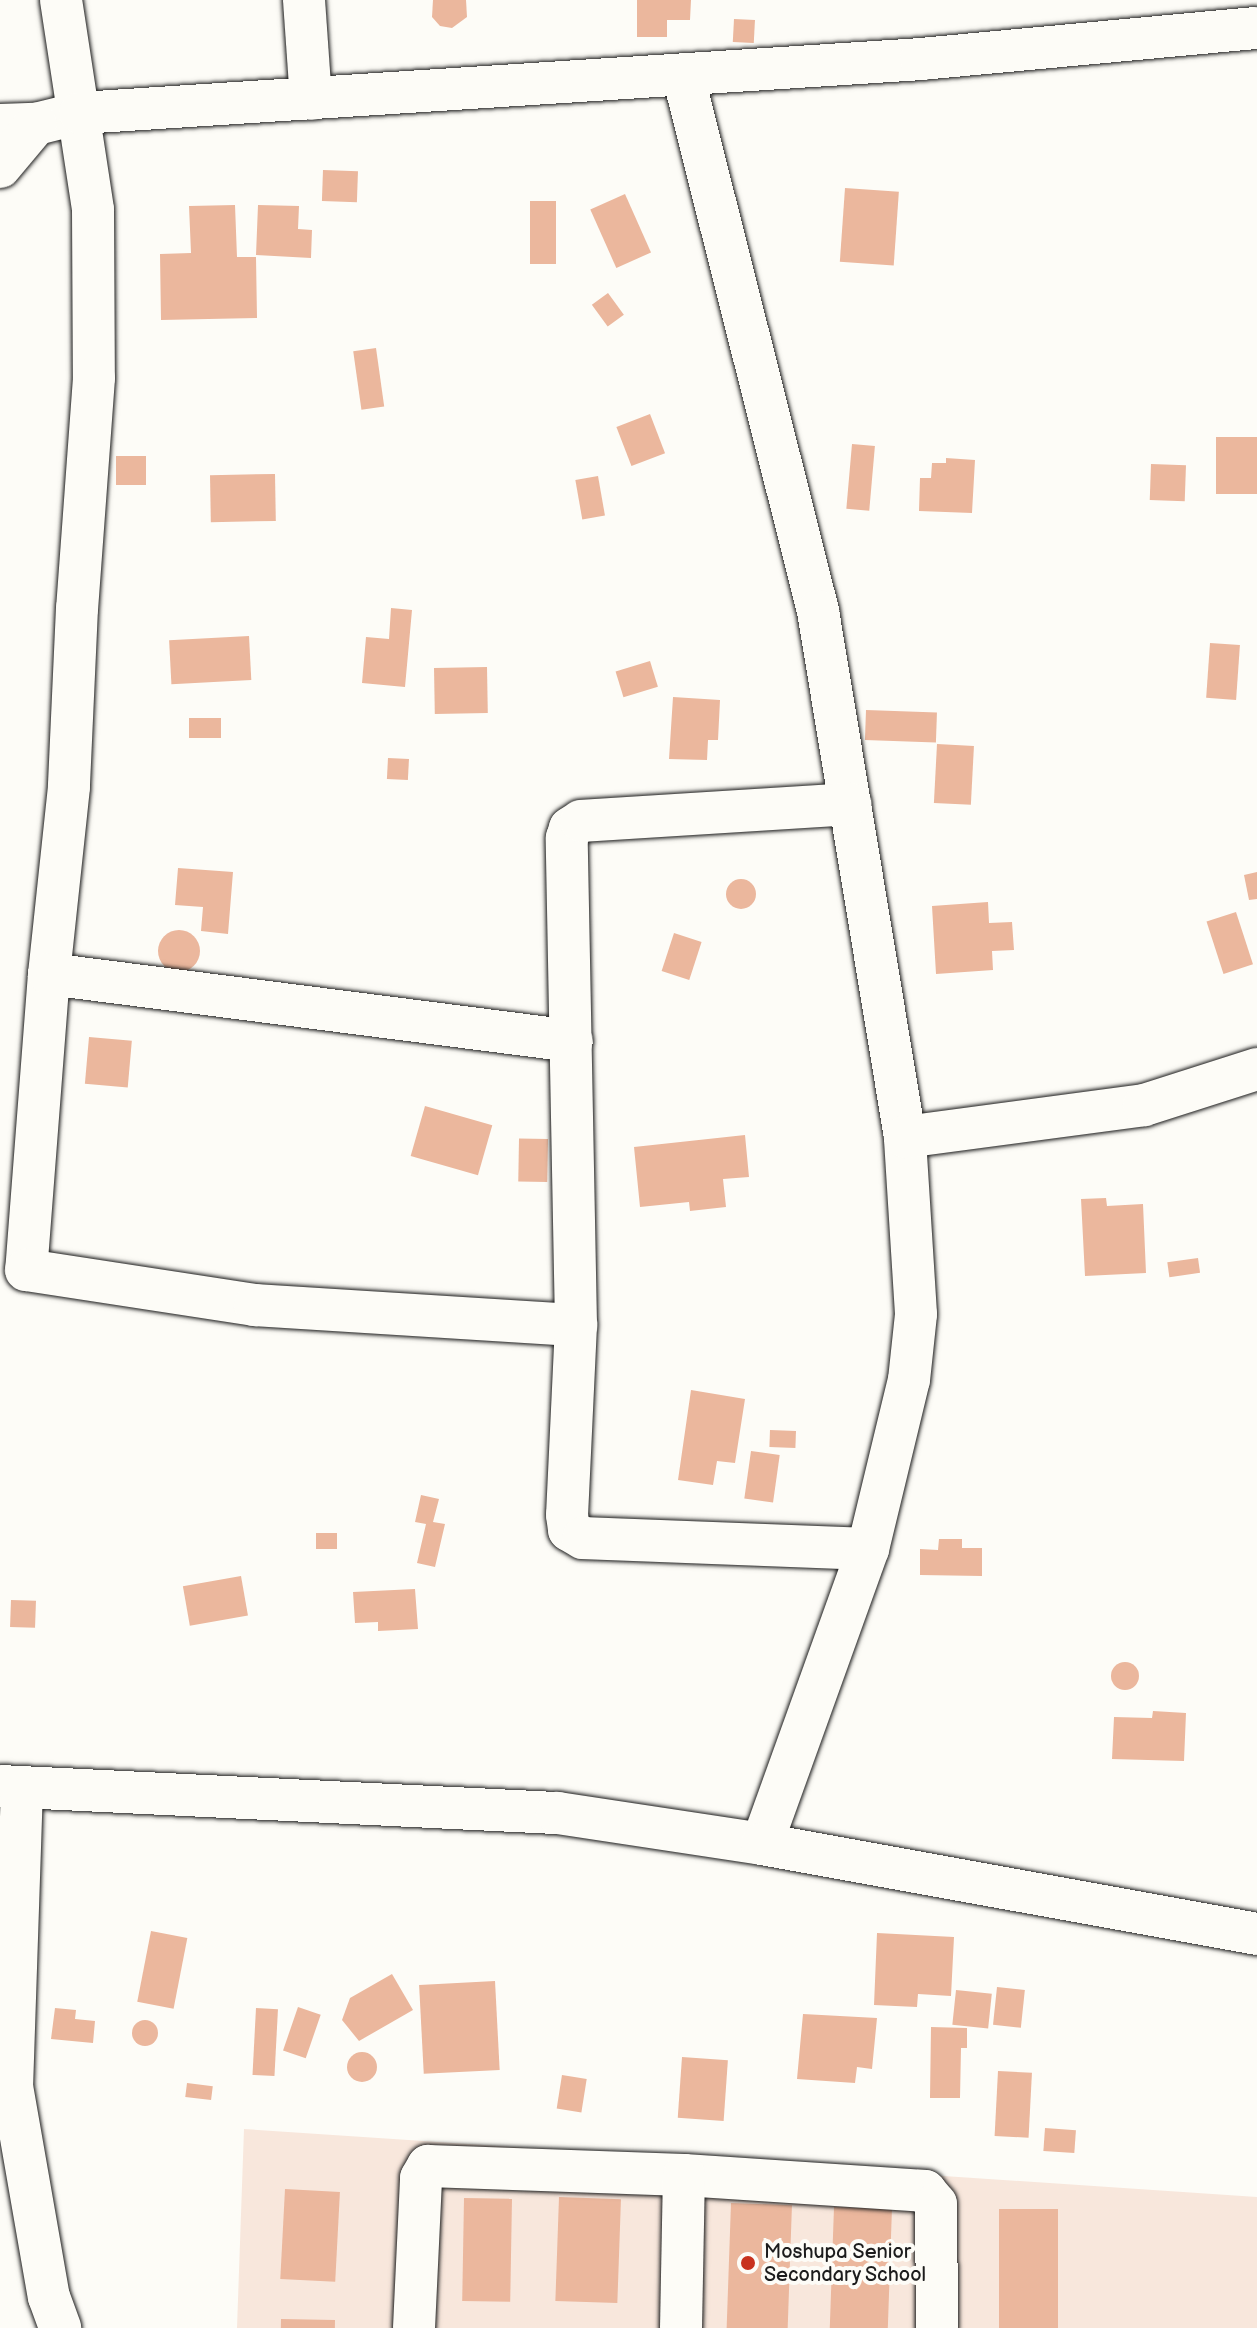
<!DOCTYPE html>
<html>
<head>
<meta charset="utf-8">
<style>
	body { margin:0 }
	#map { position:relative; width:1257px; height:2328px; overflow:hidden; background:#fdfcf7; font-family:"Balsamiq Sans",sans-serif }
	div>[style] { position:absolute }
	.built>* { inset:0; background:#f8e7dc }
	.building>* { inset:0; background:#ebb79d; transform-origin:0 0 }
	.round { border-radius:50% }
	.roads { filter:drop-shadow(0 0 2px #1c1c1c) drop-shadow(0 0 2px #1c1c1c) }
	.minor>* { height:42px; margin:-21px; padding:0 21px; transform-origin:21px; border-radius:21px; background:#fdfcf7 }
	.dots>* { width:22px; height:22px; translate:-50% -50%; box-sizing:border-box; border:4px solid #fdfcf7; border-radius:50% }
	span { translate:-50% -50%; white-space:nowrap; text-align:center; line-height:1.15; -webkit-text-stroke:8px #fdfcf7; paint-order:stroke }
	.poi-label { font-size:20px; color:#1c1c1c }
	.left { translate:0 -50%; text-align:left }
</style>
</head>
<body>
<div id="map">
	<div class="built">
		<div style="clip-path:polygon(244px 2129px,1257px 2197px,1257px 2328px,237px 2328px)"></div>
	</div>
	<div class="building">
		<div style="clip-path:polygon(433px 0,466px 0,467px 17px,452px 28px,440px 26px,432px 17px)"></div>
		<div style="clip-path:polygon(637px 0,691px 0,690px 20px,667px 20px,667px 37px,637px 37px)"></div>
		<div style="left:734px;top:19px;width:21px;height:23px;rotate:3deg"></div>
		<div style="left:323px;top:170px;width:35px;height:31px;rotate:2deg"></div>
		<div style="left:845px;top:188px;width:54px;height:74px;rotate:4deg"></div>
		<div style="left:625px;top:194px;width:64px;height:38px;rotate:66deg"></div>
		<div style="left:530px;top:201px;width:26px;height:63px"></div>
		<div style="clip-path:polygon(235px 205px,237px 257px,256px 257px,257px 318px,161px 320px,160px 254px,191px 253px,189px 206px)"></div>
		<div style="clip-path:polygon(258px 205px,299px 206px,298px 229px,312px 230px,311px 258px,256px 255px)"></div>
		<div style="left:608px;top:293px;width:27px;height:20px;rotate:54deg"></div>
		<div style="left:376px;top:348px;width:59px;height:23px;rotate:82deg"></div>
		<div style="left:650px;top:414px;width:42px;height:36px;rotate:69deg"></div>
		<div style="left:1257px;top:437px;width:57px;height:41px;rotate:90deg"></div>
		<div style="left:852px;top:444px;width:23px;height:65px;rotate:5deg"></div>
		<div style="left:146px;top:456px;width:29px;height:30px;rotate:90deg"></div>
		<div style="clip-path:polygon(946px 458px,975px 460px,972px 513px,919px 511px,920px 478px,931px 478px,932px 463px,946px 463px)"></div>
		<div style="left:1151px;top:464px;width:35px;height:36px;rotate:2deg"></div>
		<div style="left:275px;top:474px;width:47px;height:65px;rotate:89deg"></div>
		<div style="left:598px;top:476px;width:40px;height:23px;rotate:80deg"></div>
		<div style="clip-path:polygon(391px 608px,412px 610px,405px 687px,362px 683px,366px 637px,389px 639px)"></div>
		<div style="left:249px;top:636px;width:44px;height:80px;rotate:87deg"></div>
		<div style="left:1210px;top:643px;width:30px;height:55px;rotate:4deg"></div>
		<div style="left:650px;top:661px;width:27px;height:36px;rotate:73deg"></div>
		<div style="left:487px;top:667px;width:46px;height:53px;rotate:89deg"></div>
		<div style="clip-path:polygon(673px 697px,720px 700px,718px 740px,708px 740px,707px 760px,669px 759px)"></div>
		<div style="left:866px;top:710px;width:71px;height:30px;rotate:2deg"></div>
		<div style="left:189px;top:718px;width:32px;height:20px"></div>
		<div style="left:937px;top:744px;width:37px;height:59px;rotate:3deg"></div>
		<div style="left:388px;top:758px;width:21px;height:21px;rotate:3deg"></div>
		<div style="clip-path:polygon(178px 868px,233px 872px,228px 934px,201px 931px,203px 907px,175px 905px)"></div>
		<div style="clip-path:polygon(1257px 872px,1257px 899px,1249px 900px,1244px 875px)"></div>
		<div class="round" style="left:726px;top:879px;width:30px;height:30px"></div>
		<div style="clip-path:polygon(988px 902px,989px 923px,1012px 922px,1014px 950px,992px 951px,993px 970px,936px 974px,932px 906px)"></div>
		<div style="left:1236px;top:912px;width:55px;height:31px;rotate:72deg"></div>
		<div class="round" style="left:158px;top:930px;width:42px;height:42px"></div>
		<div style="left:674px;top:933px;width:29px;height:40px;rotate:18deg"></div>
		<div style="left:89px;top:1037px;width:43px;height:47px;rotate:5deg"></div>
		<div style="left:425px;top:1106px;width:70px;height:52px;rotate:16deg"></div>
		<div style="clip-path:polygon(745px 1135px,749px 1177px,723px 1179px,726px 1207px,690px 1211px,689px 1202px,640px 1207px,634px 1147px)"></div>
		<div style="left:548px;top:1139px;width:43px;height:29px;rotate:91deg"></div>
		<div style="clip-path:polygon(1106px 1198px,1107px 1206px,1143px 1204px,1146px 1273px,1085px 1276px,1081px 1199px)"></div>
		<div style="left:1198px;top:1258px;width:15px;height:31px;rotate:82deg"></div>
		<div style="clip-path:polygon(691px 1390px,745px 1399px,735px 1463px,717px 1461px,713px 1485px,678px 1480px)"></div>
		<div style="left:770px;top:1430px;width:26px;height:17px;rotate:2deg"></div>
		<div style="left:751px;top:1451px;width:29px;height:48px;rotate:8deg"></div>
		<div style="clip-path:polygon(421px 1495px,439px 1499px,433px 1522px,445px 1524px,435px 1567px,417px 1563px,426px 1524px,415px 1522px)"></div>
		<div style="left:316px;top:1533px;width:21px;height:16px"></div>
		<div style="clip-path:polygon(939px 1539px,962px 1539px,962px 1548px,982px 1548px,982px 1576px,920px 1575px,920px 1549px,938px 1550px)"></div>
		<div style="left:241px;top:1576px;width:40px;height:59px;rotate:80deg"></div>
		<div style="clip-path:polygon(415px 1589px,418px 1629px,378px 1631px,378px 1622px,355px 1623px,353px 1592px)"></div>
		<div style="left:11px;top:1600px;width:25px;height:27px;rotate:2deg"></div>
		<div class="round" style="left:1111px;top:1662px;width:28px;height:28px"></div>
		<div style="clip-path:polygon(1153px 1711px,1186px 1713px,1184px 1761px,1112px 1759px,1114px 1717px,1152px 1718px)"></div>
		<div style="left:151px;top:1931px;width:37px;height:72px;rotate:11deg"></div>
		<div style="clip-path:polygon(877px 1933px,954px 1937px,951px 1996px,918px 1994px,917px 2007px,874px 2005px)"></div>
		<div style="clip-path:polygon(392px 1974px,413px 2010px,359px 2041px,342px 2020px,350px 1998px)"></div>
		<div style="left:495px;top:1981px;width:89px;height:76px;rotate:87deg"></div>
		<div style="left:997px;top:1987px;width:28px;height:38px;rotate:6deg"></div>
		<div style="left:956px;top:1990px;width:36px;height:35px;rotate:6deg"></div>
		<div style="left:298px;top:2007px;width:24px;height:46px;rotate:19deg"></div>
		<div style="clip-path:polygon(55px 2008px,76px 2010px,75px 2019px,95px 2021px,93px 2043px,51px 2039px)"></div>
		<div style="left:256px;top:2008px;width:22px;height:67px;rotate:3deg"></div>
		<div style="clip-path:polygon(803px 2014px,877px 2018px,872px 2069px,857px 2067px,855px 2083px,797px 2079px)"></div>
		<div class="round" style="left:132px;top:2020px;width:26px;height:26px"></div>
		<div style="clip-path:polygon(931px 2027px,967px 2028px,967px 2048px,961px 2048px,960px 2098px,930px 2098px)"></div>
		<div class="round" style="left:347px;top:2052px;width:30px;height:30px"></div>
		<div style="left:682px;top:2057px;width:46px;height:61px;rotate:4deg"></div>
		<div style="left:998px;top:2071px;width:34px;height:65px;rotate:3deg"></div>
		<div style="left:562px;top:2075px;width:25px;height:34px;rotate:9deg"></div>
		<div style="left:187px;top:2083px;width:26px;height:14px;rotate:7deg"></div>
		<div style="left:1045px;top:2128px;width:31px;height:23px;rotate:4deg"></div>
		<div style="left:285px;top:2189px;width:55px;height:90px;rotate:3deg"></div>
		<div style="left:559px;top:2197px;width:62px;height:104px;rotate:2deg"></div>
		<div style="left:464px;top:2198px;width:48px;height:103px;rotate:1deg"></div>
		<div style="left:731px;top:2203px;width:61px;height:125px;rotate:2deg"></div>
		<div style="left:834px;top:2207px;width:58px;height:121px;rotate:2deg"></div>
		<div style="left:999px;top:2209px;width:59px;height:119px"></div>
		<div style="left:281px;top:2319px;width:54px;height:9px;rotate:1deg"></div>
	</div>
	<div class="roads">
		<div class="minor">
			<div style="left:61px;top:0;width:212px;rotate:81.3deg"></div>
			<div style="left:93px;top:210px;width:168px;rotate:89.7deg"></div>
			<div style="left:94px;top:378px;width:231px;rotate:94.2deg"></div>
			<div style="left:77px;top:608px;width:179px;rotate:92.6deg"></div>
			<div style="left:69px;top:787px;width:188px;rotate:96.1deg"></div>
			<div style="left:49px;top:974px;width:297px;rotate:94.4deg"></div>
			<div style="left:26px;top:1270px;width:232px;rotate:8.7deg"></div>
			<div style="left:255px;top:1305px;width:322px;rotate:3.6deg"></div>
			<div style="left:576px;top:1325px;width:190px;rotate:92.7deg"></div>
			<div style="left:567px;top:1515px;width:15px;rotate:82deg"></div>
			<div style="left:569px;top:1530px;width:16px;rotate:30deg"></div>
			<div style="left:583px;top:1538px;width:285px;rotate:2.2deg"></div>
			<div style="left:868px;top:1549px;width:313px;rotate:109.8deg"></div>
			<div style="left:304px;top:0;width:99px;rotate:86deg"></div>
			<div style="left:683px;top:75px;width:553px;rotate:75.86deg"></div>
			<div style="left:818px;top:611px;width:533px;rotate:80.61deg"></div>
			<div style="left:0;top:125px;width:36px;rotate:-2deg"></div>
			<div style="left:36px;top:124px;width:45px;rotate:-14deg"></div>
			<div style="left:80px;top:113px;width:843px;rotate:-3.67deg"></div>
			<div style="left:921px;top:59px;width:337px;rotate:-5.3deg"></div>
			<div style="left:0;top:167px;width:56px;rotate:-50.1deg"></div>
			<div style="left:49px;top:974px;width:527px;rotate:7.3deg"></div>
			<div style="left:576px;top:1325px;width:487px;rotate:-91.1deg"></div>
			<div style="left:567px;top:838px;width:10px;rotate:-73deg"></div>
			<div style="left:570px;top:828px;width:13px;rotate:-32deg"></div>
			<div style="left:581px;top:821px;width:270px;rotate:-3.6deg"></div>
			<div style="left:868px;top:1549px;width:174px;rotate:-76.4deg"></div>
			<div style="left:909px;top:1380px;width:66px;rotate:-83.9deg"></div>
			<div style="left:916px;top:1314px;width:177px;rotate:-93.6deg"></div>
			<div style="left:905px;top:1137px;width:241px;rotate:-7.6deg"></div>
			<div style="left:1144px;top:1105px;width:119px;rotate:-17.7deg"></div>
			<div style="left:0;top:1786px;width:558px;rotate:2.78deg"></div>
			<div style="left:557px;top:1813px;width:207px;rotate:8.6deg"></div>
			<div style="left:762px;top:1844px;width:503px;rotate:10.3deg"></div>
			<div style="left:22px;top:1787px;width:299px;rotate:91.9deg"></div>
			<div style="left:12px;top:2086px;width:214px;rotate:80.1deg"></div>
			<div style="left:49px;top:2297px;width:33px;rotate:70deg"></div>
			<div style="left:414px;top:2328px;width:150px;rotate:-87.3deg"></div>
			<div style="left:421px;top:2178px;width:14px;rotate:-60deg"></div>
			<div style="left:428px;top:2166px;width:256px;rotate:2deg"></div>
			<div style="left:684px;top:2175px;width:242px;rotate:3.8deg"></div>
			<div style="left:925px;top:2191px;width:17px;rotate:50deg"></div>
			<div style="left:936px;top:2204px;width:124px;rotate:89.5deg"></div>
			<div style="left:681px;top:2328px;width:153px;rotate:-88.9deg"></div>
		</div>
	</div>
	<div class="dots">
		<div style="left:748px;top:2263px;background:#c8321e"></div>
	</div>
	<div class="poi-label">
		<span class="left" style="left:764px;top:2264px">Moshupa Senior<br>Secondary School</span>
	</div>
</div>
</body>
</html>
